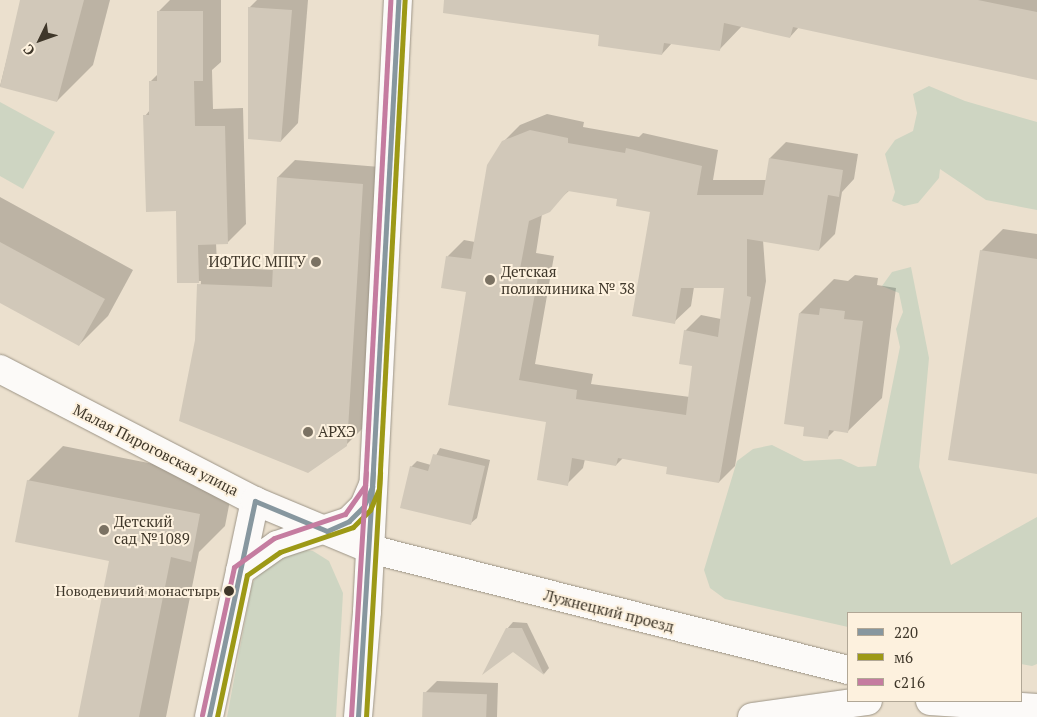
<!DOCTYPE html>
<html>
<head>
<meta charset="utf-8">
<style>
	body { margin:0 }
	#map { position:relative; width:1037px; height:717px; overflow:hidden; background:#ebe0ce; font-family:"PT Serif",serif }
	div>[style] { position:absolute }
	.green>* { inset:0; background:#ced5c2 }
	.shadow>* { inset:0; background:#0003 }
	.building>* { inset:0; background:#d1c8b9; transform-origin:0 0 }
	.roads { filter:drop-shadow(0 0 1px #9c9486) drop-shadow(0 0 1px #9c9486) }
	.minor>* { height:28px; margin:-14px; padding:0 14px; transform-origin:14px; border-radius:14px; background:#fcfaf8 }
	.tertiary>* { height:28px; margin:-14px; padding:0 14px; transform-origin:14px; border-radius:14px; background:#fcfaf8 }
	.secondary>* { height:28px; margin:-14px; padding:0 14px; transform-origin:14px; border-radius:14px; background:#fcfaf8 }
	.bus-1>* { height:5px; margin:-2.5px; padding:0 2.5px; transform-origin:2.5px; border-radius:2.5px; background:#87979f }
	.bus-2>* { height:5px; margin:-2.5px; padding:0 2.5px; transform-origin:2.5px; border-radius:2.5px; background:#9d9916 }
	.bus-3>* { height:5px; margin:-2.5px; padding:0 2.5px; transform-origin:2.5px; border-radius:2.5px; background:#c57ca0 }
	.dots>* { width:14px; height:14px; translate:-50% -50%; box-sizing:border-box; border:2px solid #fdf1de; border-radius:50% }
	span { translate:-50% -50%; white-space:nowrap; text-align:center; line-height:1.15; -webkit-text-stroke:4px #fdf1de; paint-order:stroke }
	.bus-label { font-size:14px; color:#3f372a }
	.right { translate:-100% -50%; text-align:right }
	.poi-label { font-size:15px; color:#3f372a }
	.left { translate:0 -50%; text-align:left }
	.street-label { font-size:15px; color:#3f372a }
	.legend { position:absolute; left:847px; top:612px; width:175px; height:90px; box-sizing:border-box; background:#fdf1de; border:1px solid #b1a796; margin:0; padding:6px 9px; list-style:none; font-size:15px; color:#3f372a }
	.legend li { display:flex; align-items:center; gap:10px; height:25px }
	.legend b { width:25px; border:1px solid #b1a796 }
	.north { position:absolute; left:15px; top:15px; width:50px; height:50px; -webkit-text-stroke:4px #fdf1de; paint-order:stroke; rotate:228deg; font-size:14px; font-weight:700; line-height:20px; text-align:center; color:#3f372a }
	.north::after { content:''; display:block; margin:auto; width:18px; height:22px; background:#3f372a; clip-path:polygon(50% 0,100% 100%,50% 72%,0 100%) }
</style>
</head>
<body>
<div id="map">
	<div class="green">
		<div style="clip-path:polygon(929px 86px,965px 101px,1037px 122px,1037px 210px,986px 200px,940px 169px,939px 178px,918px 203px,904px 206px,892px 201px,895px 192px,885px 154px,895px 140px,913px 131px,917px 113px,913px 94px)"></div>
		<div style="clip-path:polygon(0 102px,55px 132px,23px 189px,0 176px)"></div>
		<div style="clip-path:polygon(911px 267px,929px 358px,919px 467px,951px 565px,1037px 517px,1037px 664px,1032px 666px,1021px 664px,1021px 613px,848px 613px,848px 627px,725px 599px,710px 588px,704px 570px,737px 461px,753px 449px,772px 445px,804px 461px,841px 459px,858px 467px,876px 466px,900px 347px,896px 329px,903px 312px,899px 293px,882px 286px,892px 272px)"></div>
		<div style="clip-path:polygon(290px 548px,313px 551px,329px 561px,343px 593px,336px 717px,227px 717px,252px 584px,263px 566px)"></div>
	</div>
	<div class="shadow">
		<div style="clip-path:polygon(22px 0,110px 0,93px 65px,57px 101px,0 86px)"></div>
		<div style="clip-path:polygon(170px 0,221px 0,221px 62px,212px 70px,213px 109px,243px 108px,246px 224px,227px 243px,216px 243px,217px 263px,213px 267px,274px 270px,278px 177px,295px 160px,380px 167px,364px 427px,346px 445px,196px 340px,201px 281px,179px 282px,177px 210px,145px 116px,150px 110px,150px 82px,158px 74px,158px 12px)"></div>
		<div style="clip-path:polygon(257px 0,308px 0,298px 123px,281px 141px,249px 8px)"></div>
		<div style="clip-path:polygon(486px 0,1037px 0,1037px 79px,799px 27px,790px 37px,742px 26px,720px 49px,672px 43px,662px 54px)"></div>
		<div style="clip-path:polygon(evenodd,547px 114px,584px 122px,583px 127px,639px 137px,643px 133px,718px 150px,713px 180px,767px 180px,770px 158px,786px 142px,858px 154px,854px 179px,842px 192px,835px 234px,819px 250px,763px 240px,766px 281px,735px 466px,719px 482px,668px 466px,623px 458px,616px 465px,585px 459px,583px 468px,567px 484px,548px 421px,449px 404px,467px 291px,443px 287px,448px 256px,464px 240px,475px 242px,503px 142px,520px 125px,547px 114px,570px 190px,618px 198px,651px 211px,674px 322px,691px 306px,694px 287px,726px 287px,721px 319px,701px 315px,685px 331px,693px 365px,690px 397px,591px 384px,593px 374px,535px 364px,554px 256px,536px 253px,542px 214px,570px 190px)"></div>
		<div style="clip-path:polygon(0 197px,133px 270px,108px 316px,79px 345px,0 301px)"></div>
		<div style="clip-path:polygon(1003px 229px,1037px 234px,1037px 473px,981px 251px)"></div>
		<div style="clip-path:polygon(855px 275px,878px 278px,877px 285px,896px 288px,882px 398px,848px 431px,835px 430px,827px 438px,805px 426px,800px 313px,834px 279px,848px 281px)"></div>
		<div style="clip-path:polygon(63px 446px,234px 480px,225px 526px,199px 552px,166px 717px,80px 717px,110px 560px,28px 481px)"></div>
		<div style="clip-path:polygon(440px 448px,490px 460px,477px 518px,471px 523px,411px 467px,417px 461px,431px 465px)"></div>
		<div style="clip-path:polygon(513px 622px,527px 623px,549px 668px,544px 674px,513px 650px,507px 629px)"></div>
		<div style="clip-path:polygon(437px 681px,498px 683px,497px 717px,424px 717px,425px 693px)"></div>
	</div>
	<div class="building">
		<div style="clip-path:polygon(20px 0,84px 0,57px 102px,0 87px)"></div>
		<div style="clip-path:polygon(444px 0,978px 0,1037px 12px,1037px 80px,793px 27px,790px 38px,724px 23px,720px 51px,664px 43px,662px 55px,633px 51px,598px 46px,599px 35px,443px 13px)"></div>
		<div style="clip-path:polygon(248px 7px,292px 10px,281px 142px,248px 139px)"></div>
		<div style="clip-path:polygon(157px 11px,203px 11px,203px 81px,194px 81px,195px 126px,225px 126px,228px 244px,198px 245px,199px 283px,177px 283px,176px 211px,146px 212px,143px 115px,149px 115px,149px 81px,157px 81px)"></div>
		<div style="clip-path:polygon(evenodd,530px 130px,568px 138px,568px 143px,625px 153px,626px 148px,702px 166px,697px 195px,763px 195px,769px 158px,843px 170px,839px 197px,828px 195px,819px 251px,747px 239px,747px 296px,751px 297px,719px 483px,666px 474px,667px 467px,618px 458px,616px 466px,572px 458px,568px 486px,537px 480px,546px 422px,448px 405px,466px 292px,441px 288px,446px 256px,471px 259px,487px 165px,502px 141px,530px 130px,568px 191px,617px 199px,616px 206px,650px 212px,632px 316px,675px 324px,681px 288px,724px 288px,718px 337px,684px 330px,679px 364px,692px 366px,686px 415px,576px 399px,577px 390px,519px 380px,539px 272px,520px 269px,529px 221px,550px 212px,568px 191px)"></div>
		<div style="clip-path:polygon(277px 177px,363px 184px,347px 446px,308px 473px,179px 421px,195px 340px,197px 284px,272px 287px)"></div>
		<div style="clip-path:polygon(0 242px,105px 299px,79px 346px,0 303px)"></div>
		<div style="clip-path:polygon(980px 250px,1037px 259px,1037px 474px,948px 460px)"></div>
		<div style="clip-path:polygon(820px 308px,845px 311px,844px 319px,863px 321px,848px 433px,829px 430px,828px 439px,803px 436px,804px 427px,784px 424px,799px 313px,819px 315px)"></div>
		<div style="clip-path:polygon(433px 454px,485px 466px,471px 525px,400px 508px,410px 466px,428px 471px)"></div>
		<div style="clip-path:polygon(27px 480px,200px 514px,191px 562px,171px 557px,139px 717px,78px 717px,109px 561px,15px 542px)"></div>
		<div style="clip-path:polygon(506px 628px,522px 628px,544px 675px,513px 652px,482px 675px)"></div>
		<div style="left:423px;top:692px;width:64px;height:25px;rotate:2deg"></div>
	</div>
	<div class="roads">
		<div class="minor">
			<div style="left:0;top:369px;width:287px;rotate:27.4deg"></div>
			<div style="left:370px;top:549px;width:493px;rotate:14.2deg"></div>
		</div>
		<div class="tertiary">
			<div style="left:240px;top:571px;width:45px;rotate:-35.1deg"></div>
			<div style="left:277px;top:545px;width:76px;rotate:-18.4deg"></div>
			<div style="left:349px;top:521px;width:21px;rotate:-45deg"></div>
			<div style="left:364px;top:506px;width:21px;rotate:-67deg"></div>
			<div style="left:209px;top:717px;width:221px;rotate:-78deg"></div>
			<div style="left:255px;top:501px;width:125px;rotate:22.7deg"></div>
			<div style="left:358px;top:717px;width:106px;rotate:-85.1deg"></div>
			<div style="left:367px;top:611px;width:612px;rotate:-87.1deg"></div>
		</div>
		<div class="secondary">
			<div style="left:930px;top:701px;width:107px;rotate:3.7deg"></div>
			<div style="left:752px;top:717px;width:117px;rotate:-7.9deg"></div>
		</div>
	</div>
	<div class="bus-1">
		<div style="left:209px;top:717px;width:221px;rotate:-78deg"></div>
		<div style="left:255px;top:501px;width:78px;rotate:22.6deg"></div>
		<div style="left:327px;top:531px;width:24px;rotate:-24deg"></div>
		<div style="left:349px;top:521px;width:21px;rotate:-45deg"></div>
		<div style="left:364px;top:506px;width:21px;rotate:-67deg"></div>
		<div style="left:372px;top:487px;width:488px;rotate:-86.9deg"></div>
		<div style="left:358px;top:717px;width:245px;rotate:-86.5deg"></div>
	</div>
	<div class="bus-2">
		<div style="left:217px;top:717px;width:145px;rotate:-78.1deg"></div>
		<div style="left:247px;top:575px;width:40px;rotate:-34.9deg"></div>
		<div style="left:280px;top:552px;width:77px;rotate:-18.9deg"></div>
		<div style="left:353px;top:527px;width:24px;rotate:-45deg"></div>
		<div style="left:370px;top:510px;width:23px;rotate:-67deg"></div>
		<div style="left:379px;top:489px;width:490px;rotate:-87deg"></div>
		<div style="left:366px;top:717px;width:245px;rotate:-86.7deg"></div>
	</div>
	<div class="bus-3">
		<div style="left:202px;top:715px;width:151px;rotate:-77.8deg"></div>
		<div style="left:234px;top:567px;width:49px;rotate:-35.9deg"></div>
		<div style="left:274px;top:538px;width:75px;rotate:-18.7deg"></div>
		<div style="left:345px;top:514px;width:35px;rotate:-55deg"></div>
		<div style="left:365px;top:485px;width:486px;rotate:-87deg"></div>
		<div style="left:351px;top:717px;width:245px;rotate:-86.5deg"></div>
	</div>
	<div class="dots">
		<div style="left:316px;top:262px;background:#7b7263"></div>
		<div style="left:490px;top:280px;background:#7b7263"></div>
		<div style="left:308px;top:432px;background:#7b7263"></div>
		<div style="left:104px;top:530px;background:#7b7263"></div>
		<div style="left:229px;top:591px;background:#3f372a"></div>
	</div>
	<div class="bus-label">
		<span class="right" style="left:220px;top:591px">Новодевичий монастырь</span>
	</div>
	<div class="poi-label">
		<span class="right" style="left:306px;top:262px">ИФТИС МПГУ</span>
		<span class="left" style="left:501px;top:280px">Детская<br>поликлиника № 38</span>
		<span class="left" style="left:318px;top:432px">АРХЭ</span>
		<span class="left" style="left:114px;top:530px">Детский<br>сад №1089</span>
	</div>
	<div class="street-label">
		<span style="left:156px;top:450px;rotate:27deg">Малая Пироговская улица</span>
		<span style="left:609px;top:611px;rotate:14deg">Лужнецкий проезд</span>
	</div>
	<ul class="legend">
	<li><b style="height:6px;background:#87979f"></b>220</li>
	<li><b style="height:6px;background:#9d9916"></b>м6</li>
	<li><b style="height:6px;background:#c57ca0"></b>с216</li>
	</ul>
	<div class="north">С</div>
</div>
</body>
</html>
